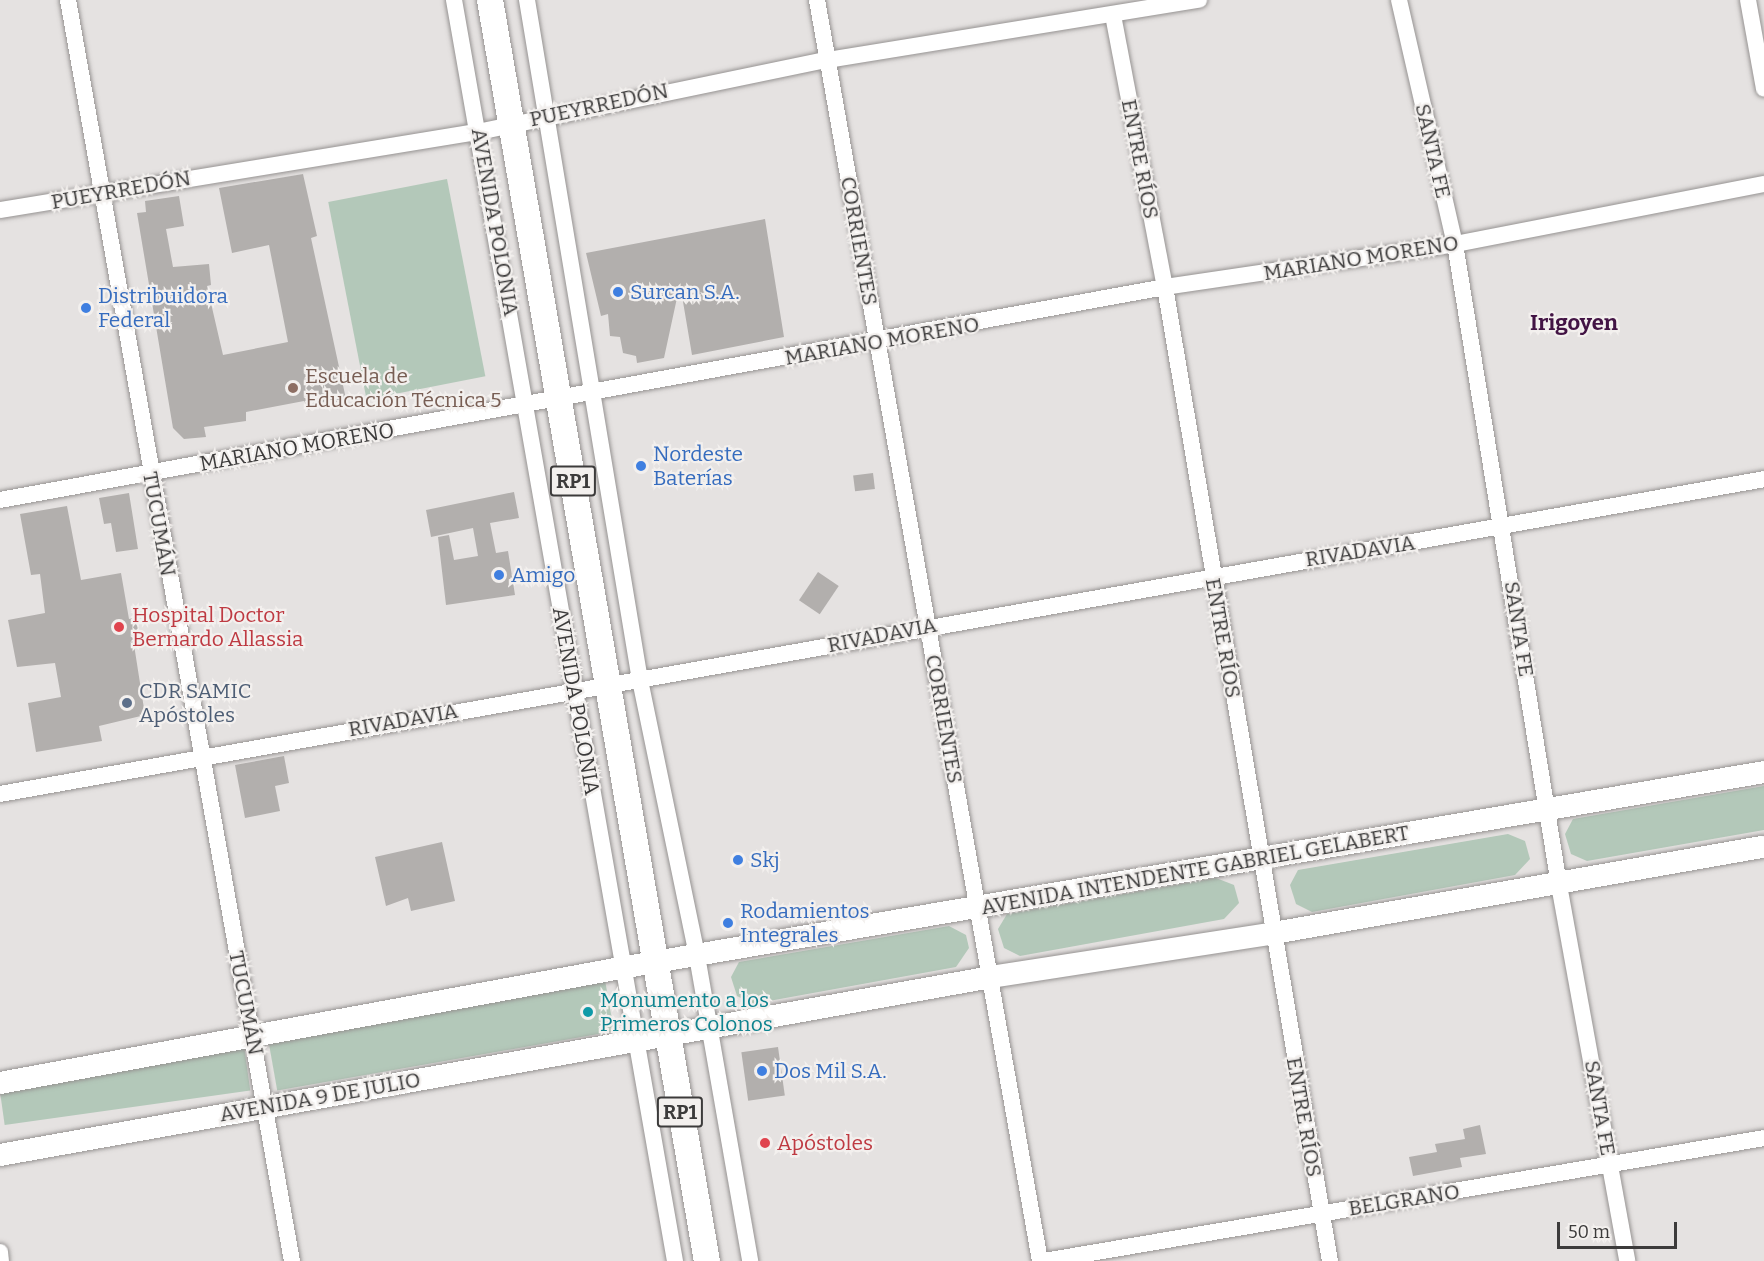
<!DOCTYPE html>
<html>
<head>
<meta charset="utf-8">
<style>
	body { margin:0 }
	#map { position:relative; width:1764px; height:1261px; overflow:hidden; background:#e5e2e1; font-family:Bitter,serif }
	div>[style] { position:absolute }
	.green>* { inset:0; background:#b3c8b9; transform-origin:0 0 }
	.building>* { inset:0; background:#b2afad; transform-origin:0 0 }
	.roads { filter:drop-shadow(0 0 2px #969392) drop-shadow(0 0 2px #969392) }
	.minor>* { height:16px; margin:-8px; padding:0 8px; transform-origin:8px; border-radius:8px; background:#fff }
	.secondary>* { height:22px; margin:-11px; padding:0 11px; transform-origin:11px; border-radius:11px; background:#fff }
	.primary>* { height:26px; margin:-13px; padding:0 13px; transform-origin:13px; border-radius:13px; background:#fff }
	.dots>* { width:16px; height:16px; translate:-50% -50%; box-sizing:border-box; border:3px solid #f3f0ee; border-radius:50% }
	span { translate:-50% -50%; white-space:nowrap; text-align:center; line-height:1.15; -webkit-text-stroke:4.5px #f3f0ee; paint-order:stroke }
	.shield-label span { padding:2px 4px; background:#f3f0ee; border:2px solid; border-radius:4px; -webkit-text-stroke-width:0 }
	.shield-label { font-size:20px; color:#3c3b3b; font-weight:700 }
	.street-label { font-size:21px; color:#3c3b3b }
	.shop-label { font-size:21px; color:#366cbe }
	.left { translate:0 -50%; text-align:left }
	.education-label { font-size:21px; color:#785e54 }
	.health-label { font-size:21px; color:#be3a42 }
	.service-label { font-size:21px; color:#4e5e75 }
	.culture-label { font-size:21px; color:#0d838f }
	.neighbourhood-label { font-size:22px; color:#421344; font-weight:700 }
	.scale { position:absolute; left:1557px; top:1222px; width:120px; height:27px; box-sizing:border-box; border:3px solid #3c3b3b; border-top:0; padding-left:8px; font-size:18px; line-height:21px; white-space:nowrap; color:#3c3b3b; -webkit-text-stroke:4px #f3f0ee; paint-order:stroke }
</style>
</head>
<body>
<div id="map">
	<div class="green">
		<div style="left:447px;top:179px;width:201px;height:121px;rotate:79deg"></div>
		<div style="clip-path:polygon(1764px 786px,1764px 830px,1587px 861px,1571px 854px,1565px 834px,1573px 819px)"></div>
		<div style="clip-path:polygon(1508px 834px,1525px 841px,1530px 859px,1515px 875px,1312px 912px,1296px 904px,1290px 885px,1298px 870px)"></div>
		<div style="clip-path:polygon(1216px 878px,1234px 885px,1239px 903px,1224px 919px,1020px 956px,1004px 948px,998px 929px,1007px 914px)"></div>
		<div style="clip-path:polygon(949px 926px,966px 935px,969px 948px,956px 967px,753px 1004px,737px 996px,731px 977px,739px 962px)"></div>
		<div style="left:605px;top:980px;width:52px;height:342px;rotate:80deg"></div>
		<div style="left:244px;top:1046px;width:45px;height:248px;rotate:82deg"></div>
	</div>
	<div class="building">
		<div style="clip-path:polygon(303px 174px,317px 236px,311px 238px,346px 399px,308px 410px,304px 401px,246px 412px,246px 421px,204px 427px,206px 437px,184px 439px,173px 428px,137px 213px,146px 212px,145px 201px,179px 196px,184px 226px,166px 229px,173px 267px,209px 264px,211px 285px,207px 286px,223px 355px,288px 342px,269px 245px,232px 253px,219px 188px)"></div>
		<div style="clip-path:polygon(765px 219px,784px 337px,692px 355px,680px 284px,664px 358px,637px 363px,636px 356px,623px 353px,620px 337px,610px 336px,608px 314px,601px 316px,586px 253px)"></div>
		<div style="left:873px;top:473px;width:16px;height:20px;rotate:83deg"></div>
		<div style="clip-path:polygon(514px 492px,519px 518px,490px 523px,496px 553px,508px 551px,515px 595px,446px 605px,438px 537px,449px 535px,454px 560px,478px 556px,473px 528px,431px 537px,426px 510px)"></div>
		<div style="clip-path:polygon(129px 493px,138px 549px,116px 552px,111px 523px,104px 524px,99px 498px)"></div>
		<div style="clip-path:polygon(67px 506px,81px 580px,121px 573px,129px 619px,135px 618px,138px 630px,132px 632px,145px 715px,99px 726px,102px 741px,36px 752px,28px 703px,61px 697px,55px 663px,17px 667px,8px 620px,45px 613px,40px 574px,31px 575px,20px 514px)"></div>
		<div style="left:818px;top:572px;width:25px;height:34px;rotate:34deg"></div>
		<div style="clip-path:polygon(284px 756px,289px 783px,275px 786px,280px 811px,245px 818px,235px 765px)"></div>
		<div style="clip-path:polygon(442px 842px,455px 901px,411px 911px,408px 898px,386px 906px,375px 857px)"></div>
		<div style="left:778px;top:1047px;width:49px;height:37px;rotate:82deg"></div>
		<div style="clip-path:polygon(1480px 1125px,1486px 1154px,1460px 1158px,1462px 1167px,1413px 1176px,1409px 1157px,1437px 1152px,1435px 1144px,1465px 1139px,1463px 1129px)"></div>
	</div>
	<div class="roads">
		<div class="minor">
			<div style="left:68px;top:0;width:1281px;rotate:79.93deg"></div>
			<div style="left:454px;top:0;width:1280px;rotate:80.06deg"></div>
			<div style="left:527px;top:0;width:689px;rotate:80.57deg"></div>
			<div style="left:640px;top:680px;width:282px;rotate:78.3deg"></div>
			<div style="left:697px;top:956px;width:310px;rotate:80.1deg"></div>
			<div style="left:817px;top:0;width:1281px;rotate:79.97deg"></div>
			<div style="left:1399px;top:0;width:250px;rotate:77.1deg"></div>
			<div style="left:1455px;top:244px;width:649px;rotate:80.78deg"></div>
			<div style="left:1559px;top:885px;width:382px;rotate:79.7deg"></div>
			<div style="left:1748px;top:0;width:90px;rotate:79.8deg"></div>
			<div style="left:1113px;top:15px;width:277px;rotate:79.2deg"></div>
			<div style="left:1165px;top:287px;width:988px;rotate:80.39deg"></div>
			<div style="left:0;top:210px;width:484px;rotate:-9.3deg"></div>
			<div style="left:478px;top:132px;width:356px;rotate:-11.7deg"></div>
			<div style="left:827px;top:60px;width:377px;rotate:-9.2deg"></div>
			<div style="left:0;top:500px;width:1184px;rotate:-10.36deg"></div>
			<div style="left:1165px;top:287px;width:293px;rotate:-8.4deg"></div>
			<div style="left:1455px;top:244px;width:315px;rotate:-11deg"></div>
			<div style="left:0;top:794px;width:1792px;rotate:-10.12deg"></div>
			<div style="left:0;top:1252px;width:9px;rotate:84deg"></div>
			<div style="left:1044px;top:1261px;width:730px;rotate:-9.69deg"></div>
		</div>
		<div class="secondary">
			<div style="left:0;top:1083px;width:637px;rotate:-10.5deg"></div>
			<div style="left:626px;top:967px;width:1155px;rotate:-9.72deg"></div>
			<div style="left:0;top:1155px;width:1007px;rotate:-10.18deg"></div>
			<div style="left:991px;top:977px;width:286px;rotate:-8.8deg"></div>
			<div style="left:1274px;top:933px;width:497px;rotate:-10deg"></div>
		</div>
		<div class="primary">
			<div style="left:490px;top:0;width:1280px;rotate:80.24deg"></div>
		</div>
	</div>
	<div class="dots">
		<div style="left:618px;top:292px;background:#3f7fe0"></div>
		<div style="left:86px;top:308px;background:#3f7fe0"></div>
		<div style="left:293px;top:388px;background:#8d6e63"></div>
		<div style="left:641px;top:466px;background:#3f7fe0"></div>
		<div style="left:499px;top:575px;background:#3f7fe0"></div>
		<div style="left:119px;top:627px;background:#e0444e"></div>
		<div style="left:127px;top:703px;background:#5c6f8a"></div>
		<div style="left:738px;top:860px;background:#3f7fe0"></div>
		<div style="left:728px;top:923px;background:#3f7fe0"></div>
		<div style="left:588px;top:1012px;background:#0f9aa8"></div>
		<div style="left:762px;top:1071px;background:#3f7fe0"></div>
		<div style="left:765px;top:1143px;background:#e0444e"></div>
	</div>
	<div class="shield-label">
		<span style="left:573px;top:481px">RP1</span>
		<span style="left:680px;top:1112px">RP1</span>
	</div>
	<div class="street-label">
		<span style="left:599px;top:105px;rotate:-12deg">PUEYRREDÓN</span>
		<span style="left:1433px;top:151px;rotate:77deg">SANTA FE</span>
		<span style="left:1140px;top:159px;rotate:79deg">ENTRE RÍOS</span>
		<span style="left:121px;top:190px;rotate:-10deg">PUEYRREDÓN</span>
		<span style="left:495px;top:222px;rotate:80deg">AVENIDA POLONIA</span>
		<span style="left:859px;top:241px;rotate:80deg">CORRIENTES</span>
		<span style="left:1361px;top:258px;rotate:-9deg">MARIANO MORENO</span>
		<span style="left:882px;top:341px;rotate:-10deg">MARIANO MORENO</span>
		<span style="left:297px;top:447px;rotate:-10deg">MARIANO MORENO</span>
		<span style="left:159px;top:524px;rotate:80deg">TUCUMÁN</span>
		<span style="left:1360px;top:551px;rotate:-9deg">RIVADAVIA</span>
		<span style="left:1519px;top:629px;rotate:81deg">SANTA FE</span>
		<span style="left:882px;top:635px;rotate:-11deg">RIVADAVIA</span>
		<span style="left:1223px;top:638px;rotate:80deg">ENTRE RÍOS</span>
		<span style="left:576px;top:701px;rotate:80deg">AVENIDA POLONIA</span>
		<span style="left:944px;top:719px;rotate:80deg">CORRIENTES</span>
		<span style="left:403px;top:720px;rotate:-10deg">RIVADAVIA</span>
		<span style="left:1195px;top:870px;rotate:-10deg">AVENIDA INTENDENTE GABRIEL GELABERT</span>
		<span style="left:246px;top:1003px;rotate:79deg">TUCUMÁN</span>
		<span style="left:320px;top:1097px;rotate:-10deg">AVENIDA 9 DE JULIO</span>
		<span style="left:1600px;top:1108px;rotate:80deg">SANTA FE</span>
		<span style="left:1304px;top:1117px;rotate:80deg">ENTRE RÍOS</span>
		<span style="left:1404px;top:1200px;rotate:-9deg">BELGRANO</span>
	</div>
	<div class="shop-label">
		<span class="left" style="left:630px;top:292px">Surcan S.A.</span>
		<span class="left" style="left:98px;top:308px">Distribuidora<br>Federal</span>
		<span class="left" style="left:653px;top:466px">Nordeste<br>Baterías</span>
		<span class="left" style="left:511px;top:575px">Amigo</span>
		<span class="left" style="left:750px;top:860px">Skj</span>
		<span class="left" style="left:740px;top:923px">Rodamientos<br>Integrales</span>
		<span class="left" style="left:774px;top:1071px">Dos Mil S.A.</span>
	</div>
	<div class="education-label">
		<span class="left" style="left:305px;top:388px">Escuela de<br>Educación Técnica 5</span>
	</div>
	<div class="health-label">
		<span class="left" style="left:132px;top:627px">Hospital Doctor<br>Bernardo Allassia</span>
		<span class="left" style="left:777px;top:1143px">Apóstoles</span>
	</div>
	<div class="service-label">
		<span class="left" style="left:139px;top:703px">CDR SAMIC<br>Apóstoles</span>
	</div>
	<div class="culture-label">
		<span class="left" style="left:600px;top:1012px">Monumento a los<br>Primeros Colonos</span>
	</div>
	<div class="neighbourhood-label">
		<span style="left:1574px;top:323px">Irigoyen</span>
	</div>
	<div class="scale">50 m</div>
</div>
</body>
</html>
